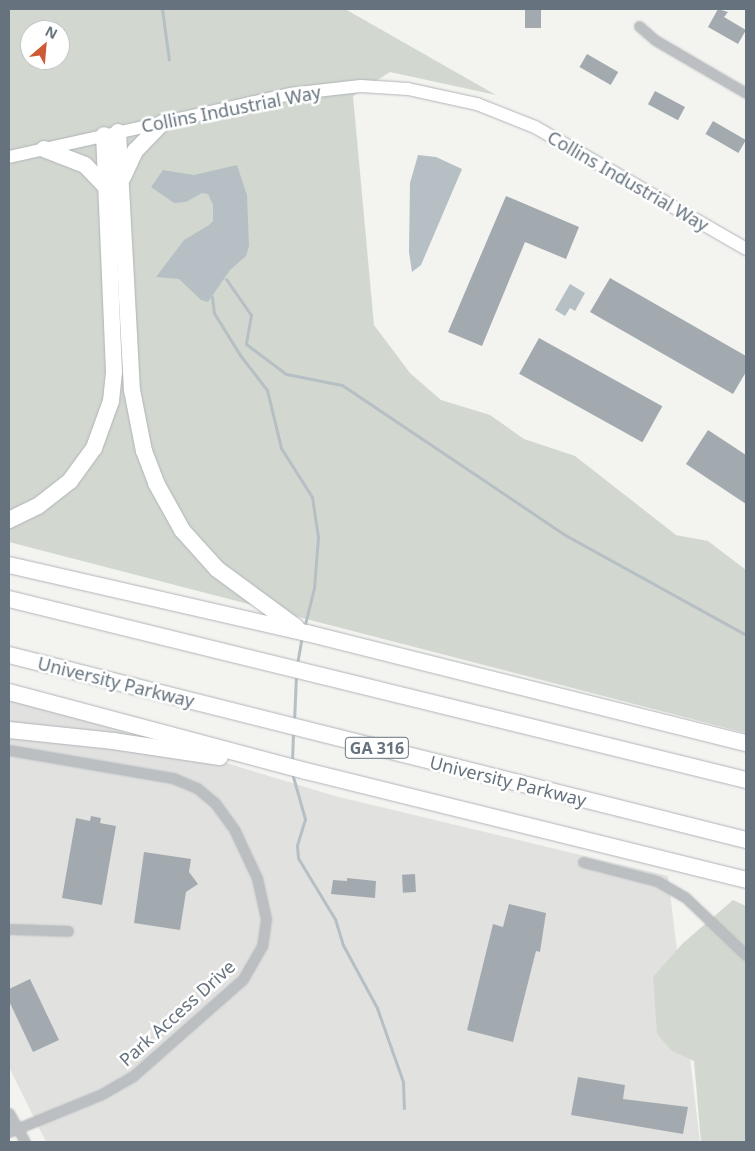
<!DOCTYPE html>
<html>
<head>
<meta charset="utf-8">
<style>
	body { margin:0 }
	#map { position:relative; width:755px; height:1151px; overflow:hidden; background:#f3f3f0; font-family:"Noto Sans",sans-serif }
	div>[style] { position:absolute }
	.built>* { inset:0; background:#e1e2e0 }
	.green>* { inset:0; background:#d2d8d0 }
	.water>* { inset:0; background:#b6bfc4 }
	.stream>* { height:3px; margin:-1.5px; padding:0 1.5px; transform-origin:1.5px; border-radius:1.5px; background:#b6bfc4 }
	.building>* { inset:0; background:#a3aaaf; transform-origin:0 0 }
	.roads { filter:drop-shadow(0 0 1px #b0b4b8) drop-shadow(0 0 1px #b0b4b8) }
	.street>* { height:9px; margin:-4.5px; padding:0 4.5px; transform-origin:4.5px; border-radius:4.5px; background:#bbbfc2 }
	.secondary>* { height:12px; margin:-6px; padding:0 6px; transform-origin:6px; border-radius:6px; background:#fff }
	.highway>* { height:16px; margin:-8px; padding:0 8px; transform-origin:8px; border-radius:8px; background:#fff }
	span { translate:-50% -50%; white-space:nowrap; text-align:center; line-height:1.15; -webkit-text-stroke:5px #fff; paint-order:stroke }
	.shield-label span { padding:1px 4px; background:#fff; border:1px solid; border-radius:4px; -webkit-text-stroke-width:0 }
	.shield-label { font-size:16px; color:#66737e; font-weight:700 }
	.street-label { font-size:18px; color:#66737e }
	.frame { position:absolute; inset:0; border:10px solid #66737e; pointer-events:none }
	.north { position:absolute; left:20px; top:20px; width:50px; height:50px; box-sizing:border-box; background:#fff; border:1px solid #c2c7cb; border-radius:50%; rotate:27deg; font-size:14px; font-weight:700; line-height:20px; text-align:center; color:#66737e }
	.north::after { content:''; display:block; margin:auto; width:18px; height:22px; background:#ce5a35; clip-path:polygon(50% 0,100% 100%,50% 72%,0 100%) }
</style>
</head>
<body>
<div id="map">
	<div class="built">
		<div style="clip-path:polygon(9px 697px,335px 796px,668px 876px,700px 1142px,46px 1142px,9px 1067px)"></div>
	</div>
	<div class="green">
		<div style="clip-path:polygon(evenodd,9px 9px,345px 9px,496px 95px,390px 72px,353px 96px,374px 325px,410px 373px,441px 400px,490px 415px,524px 439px,575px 456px,676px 535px,708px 541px,746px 570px,746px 733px,9px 542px,9px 9px,30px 30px,60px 30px,60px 60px,30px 60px,30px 30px)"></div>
		<div style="clip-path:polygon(733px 900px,746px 906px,746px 1142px,701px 1142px,694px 1061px,672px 1051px,657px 1034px,653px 977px,682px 944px)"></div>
	</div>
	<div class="water">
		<div style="clip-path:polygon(418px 155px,436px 157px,462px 169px,421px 265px,412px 272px,409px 252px,410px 183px)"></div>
		<div style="clip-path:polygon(237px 165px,247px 195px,249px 246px,246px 256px,230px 270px,208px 302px,201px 300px,179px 279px,156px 277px,184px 240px,209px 225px,213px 221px,213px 205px,208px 194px,202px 193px,186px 202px,174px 203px,151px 187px,163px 170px,194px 175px)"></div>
		<div style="clip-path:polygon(570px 284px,585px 293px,575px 311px,570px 308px,565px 316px,555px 310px)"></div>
	</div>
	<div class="stream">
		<div style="left:162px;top:9px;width:51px;rotate:82.2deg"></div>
		<div style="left:226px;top:279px;width:44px;rotate:55.2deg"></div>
		<div style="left:251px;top:315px;width:29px;rotate:100deg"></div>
		<div style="left:246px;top:344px;width:50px;rotate:36.9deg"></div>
		<div style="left:286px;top:374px;width:57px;rotate:11.1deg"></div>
		<div style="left:342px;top:385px;width:271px;rotate:33.9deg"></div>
		<div style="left:567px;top:536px;width:205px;rotate:28.9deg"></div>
		<div style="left:212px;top:297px;width:16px;rotate:83deg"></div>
		<div style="left:214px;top:313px;width:49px;rotate:58.2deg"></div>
		<div style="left:240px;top:355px;width:44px;rotate:52.4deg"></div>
		<div style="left:267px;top:390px;width:60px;rotate:76.4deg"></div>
		<div style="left:281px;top:448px;width:58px;rotate:57.7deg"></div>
		<div style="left:312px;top:497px;width:40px;rotate:81.5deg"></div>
		<div style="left:318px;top:537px;width:51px;rotate:94.5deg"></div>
		<div style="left:314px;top:588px;width:41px;rotate:104deg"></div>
		<div style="left:297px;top:664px;width:28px;rotate:-80deg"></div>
		<div style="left:294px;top:722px;width:47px;rotate:-87.6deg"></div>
		<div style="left:292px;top:762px;width:29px;rotate:-88deg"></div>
		<div style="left:292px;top:773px;width:48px;rotate:74.2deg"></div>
		<div style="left:305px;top:819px;width:28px;rotate:107deg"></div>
		<div style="left:297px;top:846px;width:12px;rotate:85deg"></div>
		<div style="left:298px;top:858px;width:71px;rotate:58.8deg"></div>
		<div style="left:335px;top:919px;width:27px;rotate:73deg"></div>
		<div style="left:343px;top:945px;width:72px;rotate:61.6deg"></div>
		<div style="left:377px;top:1008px;width:78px;rotate:70.6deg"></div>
		<div style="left:403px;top:1082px;width:26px;rotate:88deg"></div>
	</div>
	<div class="building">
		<div style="left:525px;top:9px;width:16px;height:19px"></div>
		<div style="clip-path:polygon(718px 9px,728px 12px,724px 17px,746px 30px,738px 44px,708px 27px)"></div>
		<div style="left:587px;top:54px;width:36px;height:15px;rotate:30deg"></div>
		<div style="left:655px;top:91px;width:34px;height:15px;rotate:28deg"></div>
		<div style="left:713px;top:121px;width:38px;height:15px;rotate:30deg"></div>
		<div style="clip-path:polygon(506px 196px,579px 227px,566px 259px,525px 242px,482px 346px,448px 332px)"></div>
		<div style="clip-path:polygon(610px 278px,746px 356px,746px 372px,733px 394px,590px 312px)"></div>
		<div style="left:539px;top:338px;width:141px;height:41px;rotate:29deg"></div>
		<div style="clip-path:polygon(708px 430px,746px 455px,746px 504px,686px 464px)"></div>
		<div style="clip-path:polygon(91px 816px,101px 818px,100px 823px,116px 826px,102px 905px,62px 898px,76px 818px,90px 821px)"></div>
		<div style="clip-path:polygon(144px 852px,191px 859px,189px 872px,198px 884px,186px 892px,180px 930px,134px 923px)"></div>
		<div style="left:415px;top:874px;width:18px;height:13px;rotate:87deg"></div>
		<div style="clip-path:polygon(347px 878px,376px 881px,375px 898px,331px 894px,333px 880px,347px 881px)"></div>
		<div style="clip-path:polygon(509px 904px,546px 913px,540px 952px,536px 951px,513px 1042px,467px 1030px,493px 924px,503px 927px)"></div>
		<div style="clip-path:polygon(30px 979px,59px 1040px,33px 1052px,9px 1001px,9px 989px)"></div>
		<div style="clip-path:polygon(578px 1077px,625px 1085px,623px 1099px,688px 1107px,683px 1134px,571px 1115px)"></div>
	</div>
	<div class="roads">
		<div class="street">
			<div style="left:639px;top:26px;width:21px;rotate:41deg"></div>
			<div style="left:655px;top:40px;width:105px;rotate:30.2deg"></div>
			<div style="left:9px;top:750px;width:166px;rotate:9.7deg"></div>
			<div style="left:173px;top:778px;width:26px;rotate:23deg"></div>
			<div style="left:197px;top:788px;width:23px;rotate:40deg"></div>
			<div style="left:215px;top:803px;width:32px;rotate:54deg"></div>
			<div style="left:234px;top:829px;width:54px;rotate:64.9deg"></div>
			<div style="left:257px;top:878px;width:42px;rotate:77.6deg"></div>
			<div style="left:266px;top:919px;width:27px;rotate:98deg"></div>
			<div style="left:262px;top:946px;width:39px;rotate:120deg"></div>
			<div style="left:242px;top:980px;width:145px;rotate:138.6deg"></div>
			<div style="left:133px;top:1076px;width:36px;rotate:150deg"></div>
			<div style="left:102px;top:1094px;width:100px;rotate:157.8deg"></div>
			<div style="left:583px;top:862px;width:76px;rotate:14.4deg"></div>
			<div style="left:657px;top:881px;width:32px;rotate:30deg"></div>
			<div style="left:685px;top:897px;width:84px;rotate:43.6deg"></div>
			<div style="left:9px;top:929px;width:59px;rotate:1.9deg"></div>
			<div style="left:9px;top:1113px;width:33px;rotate:61deg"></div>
		</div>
		<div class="secondary">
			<div style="left:9px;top:157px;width:288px;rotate:-12.6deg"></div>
			<div style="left:290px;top:94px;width:71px;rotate:-6.4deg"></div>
			<div style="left:361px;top:86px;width:47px;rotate:3.7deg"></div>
			<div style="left:408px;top:89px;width:71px;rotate:12.3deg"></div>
			<div style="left:477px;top:104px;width:62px;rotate:21.6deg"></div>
			<div style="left:535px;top:127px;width:244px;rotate:30deg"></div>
		</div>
		<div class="highway">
			<div style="left:118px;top:132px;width:258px;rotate:86.9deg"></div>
			<div style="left:132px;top:390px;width:62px;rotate:78.9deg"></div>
			<div style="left:144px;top:451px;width:34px;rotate:69deg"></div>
			<div style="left:156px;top:483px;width:54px;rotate:61deg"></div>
			<div style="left:182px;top:530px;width:52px;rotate:48.1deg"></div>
			<div style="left:217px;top:569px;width:98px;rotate:36.3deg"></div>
			<div style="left:44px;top:149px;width:44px;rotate:21.3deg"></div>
			<div style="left:85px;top:165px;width:30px;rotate:46deg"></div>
			<div style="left:123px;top:177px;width:29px;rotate:-65deg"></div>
			<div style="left:135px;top:151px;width:39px;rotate:-46deg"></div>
			<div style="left:9px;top:520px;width:32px;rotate:-26deg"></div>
			<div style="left:38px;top:506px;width:41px;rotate:-38deg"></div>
			<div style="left:70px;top:481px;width:41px;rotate:-54deg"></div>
			<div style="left:94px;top:448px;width:50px;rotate:-70.1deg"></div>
			<div style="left:111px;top:401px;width:29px;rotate:-84deg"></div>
			<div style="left:114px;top:372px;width:237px;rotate:-92.4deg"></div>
			<div style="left:9px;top:565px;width:306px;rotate:12.9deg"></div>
			<div style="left:307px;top:633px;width:453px;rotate:14.1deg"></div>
			<div style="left:9px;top:599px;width:759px;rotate:13.8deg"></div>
			<div style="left:9px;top:655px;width:760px;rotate:14.09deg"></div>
			<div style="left:9px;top:692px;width:307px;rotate:14.9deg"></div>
			<div style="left:306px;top:771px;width:453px;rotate:13.9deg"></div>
			<div style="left:9px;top:730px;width:105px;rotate:6deg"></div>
			<div style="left:113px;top:741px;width:108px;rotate:8.5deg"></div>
		</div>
	</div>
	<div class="shield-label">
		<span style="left:377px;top:748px">GA 316</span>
	</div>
	<div class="street-label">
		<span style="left:231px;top:109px;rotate:-11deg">Collins Industrial Way</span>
		<span style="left:628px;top:181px;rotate:30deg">Collins Industrial Way</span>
		<span style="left:116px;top:682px;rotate:14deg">University Parkway</span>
		<span style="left:508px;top:781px;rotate:14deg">University Parkway</span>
		<span style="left:177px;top:1013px;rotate:-42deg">Park Access Drive</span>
	</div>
	<div class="frame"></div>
	<div class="north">N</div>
</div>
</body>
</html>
